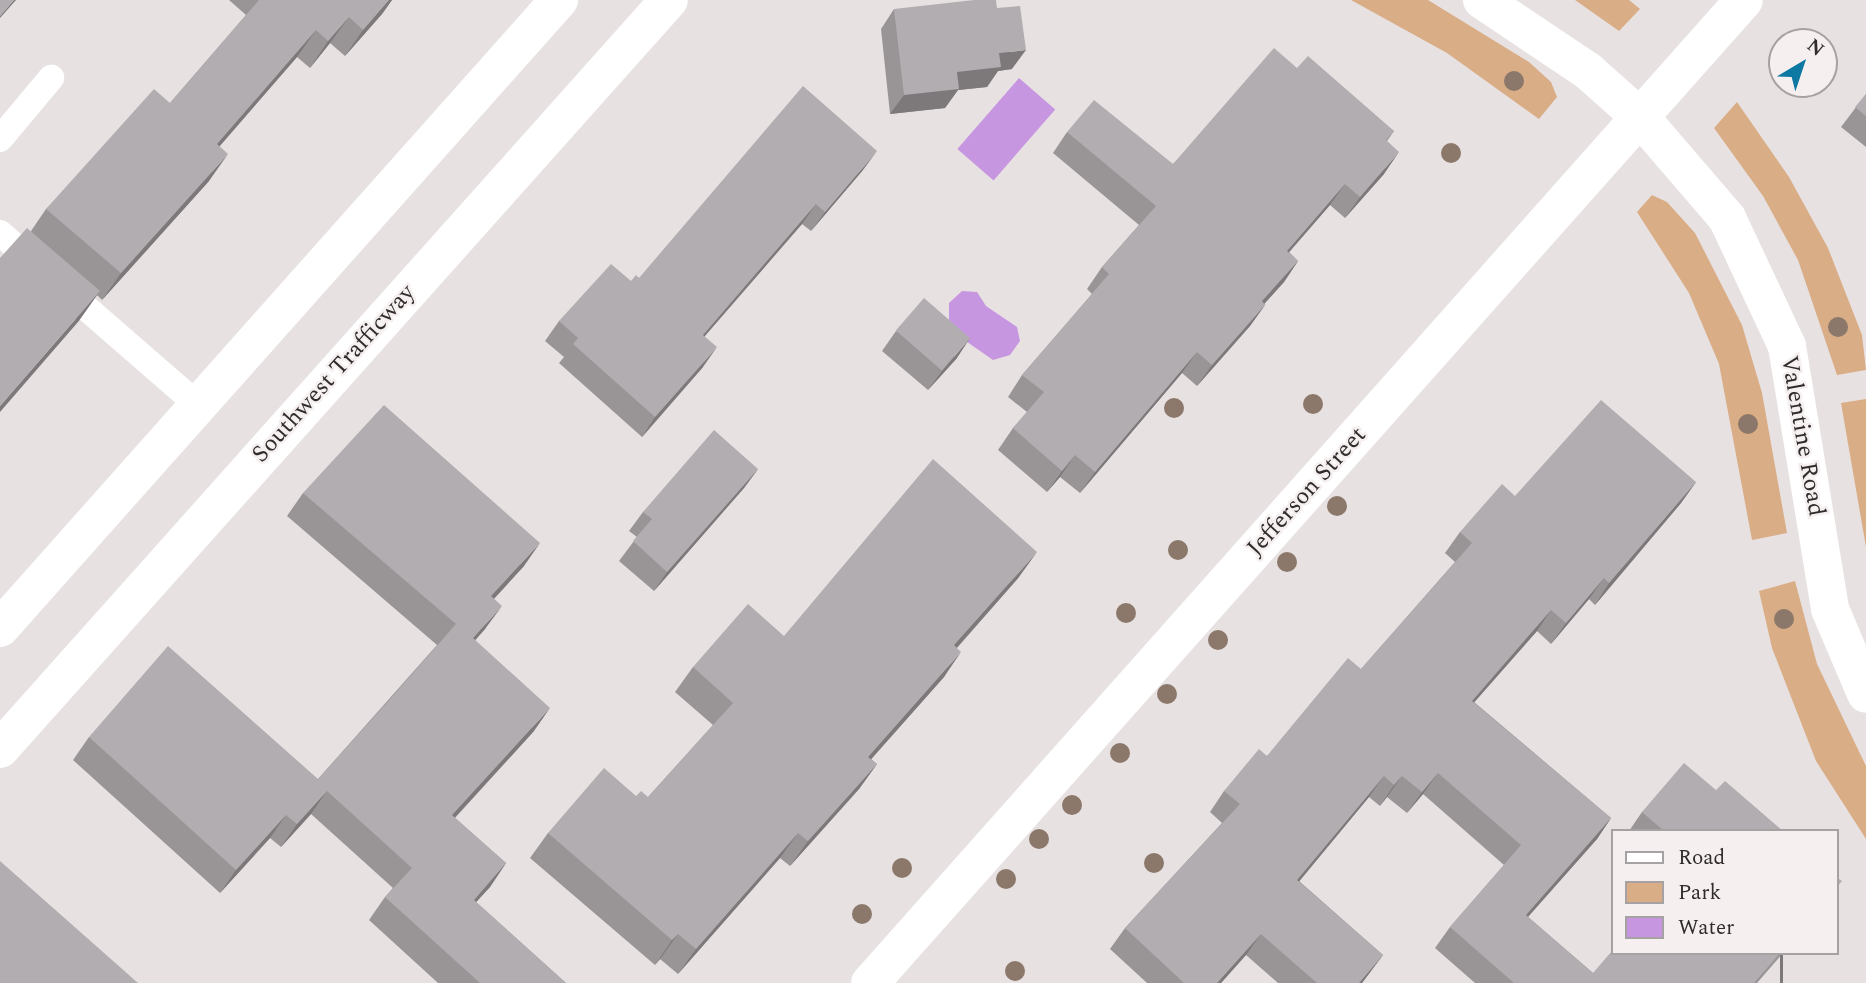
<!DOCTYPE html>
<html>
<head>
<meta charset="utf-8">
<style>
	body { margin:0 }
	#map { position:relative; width:1866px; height:983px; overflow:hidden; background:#e8e1e2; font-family:Spectral,serif }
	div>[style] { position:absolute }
	.green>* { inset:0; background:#d9ad86 }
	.water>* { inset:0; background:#c796e0; transform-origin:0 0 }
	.service>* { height:26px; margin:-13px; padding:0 13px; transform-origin:13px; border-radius:13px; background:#fff }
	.minor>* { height:38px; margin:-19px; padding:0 19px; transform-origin:19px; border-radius:19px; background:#fff }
	.primary>* { height:38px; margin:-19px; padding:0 19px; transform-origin:19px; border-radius:19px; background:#fff }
	.trees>* { width:20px; height:20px; margin:-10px; border-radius:50%; background:#8b786a }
	.wall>* { inset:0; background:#999597 }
	.shaded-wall>* { inset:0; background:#7d797b; transform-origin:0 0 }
	.building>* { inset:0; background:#b2adb0; transform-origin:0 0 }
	span { translate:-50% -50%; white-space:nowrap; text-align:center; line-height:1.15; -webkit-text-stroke:5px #f6eff0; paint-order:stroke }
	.street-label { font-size:24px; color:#2f2c2c }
	.legend { position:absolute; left:1611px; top:829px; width:228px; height:126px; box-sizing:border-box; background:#f6eff0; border:2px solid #a6a1a2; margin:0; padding:9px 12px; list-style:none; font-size:21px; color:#2f2c2c }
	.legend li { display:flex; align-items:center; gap:14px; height:35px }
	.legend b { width:35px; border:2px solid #a6a1a2 }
	.north { position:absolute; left:1768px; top:28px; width:70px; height:70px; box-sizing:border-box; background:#f6eff0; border:2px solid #a6a1a2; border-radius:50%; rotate:39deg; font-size:19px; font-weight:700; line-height:28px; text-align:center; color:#2f2c2c }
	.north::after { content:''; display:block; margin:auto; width:24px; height:32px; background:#0d78a2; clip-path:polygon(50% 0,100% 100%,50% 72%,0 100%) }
</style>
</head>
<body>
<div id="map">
	<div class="green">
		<div style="clip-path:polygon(1351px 0,1428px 0,1529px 62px,1551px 82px,1557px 97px,1539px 119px,1447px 53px)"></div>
		<div style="clip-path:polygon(1575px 0,1629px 0,1640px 9px,1619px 31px)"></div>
		<div style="clip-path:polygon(1737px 102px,1789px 177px,1828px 248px,1862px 335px,1866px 370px,1837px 375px,1798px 260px,1763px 196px,1714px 128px)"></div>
		<div style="clip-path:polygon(1652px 195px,1667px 202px,1695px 233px,1742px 325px,1762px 393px,1787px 533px,1752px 540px,1719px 364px,1689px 293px,1637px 212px)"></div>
		<div style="clip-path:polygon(1866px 399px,1866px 547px,1841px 403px)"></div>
		<div style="clip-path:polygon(1795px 581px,1817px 664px,1866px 766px,1866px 839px,1816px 761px,1772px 648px,1759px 591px)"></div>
	</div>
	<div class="water">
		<div style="left:1019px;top:78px;width:48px;height:94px;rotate:41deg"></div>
		<div style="clip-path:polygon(962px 291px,977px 292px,986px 306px,1017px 327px,1020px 341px,1010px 355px,993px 360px,960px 337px,949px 320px,949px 303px)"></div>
	</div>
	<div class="service">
		<div style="left:0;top:139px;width:80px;rotate:-50.1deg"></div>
		<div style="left:0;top:233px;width:262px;rotate:41deg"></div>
	</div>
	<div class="minor">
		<div style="left:1482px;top:0;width:128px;rotate:33.8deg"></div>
		<div style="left:1588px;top:71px;width:71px;rotate:41.6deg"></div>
		<div style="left:1641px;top:118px;width:132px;rotate:49.3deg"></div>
		<div style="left:1727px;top:218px;width:141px;rotate:64.9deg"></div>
		<div style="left:1787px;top:346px;width:266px;rotate:80.7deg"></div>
		<div style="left:1830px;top:609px;width:92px;rotate:67deg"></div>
		<div style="left:870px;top:983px;width:1315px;rotate:-48.36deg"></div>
	</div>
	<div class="primary">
		<div style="left:0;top:628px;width:841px;rotate:-48.33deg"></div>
		<div style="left:0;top:749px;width:1004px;rotate:-48.23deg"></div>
	</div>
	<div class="trees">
		<div style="left:1514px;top:81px"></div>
		<div style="left:1451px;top:153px"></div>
		<div style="left:1838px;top:327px"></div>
		<div style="left:1313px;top:404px"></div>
		<div style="left:1174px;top:408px"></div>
		<div style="left:1748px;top:424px"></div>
		<div style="left:1337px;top:506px"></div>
		<div style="left:1178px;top:550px"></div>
		<div style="left:1287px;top:562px"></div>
		<div style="left:1126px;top:613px"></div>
		<div style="left:1784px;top:619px"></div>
		<div style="left:1218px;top:640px"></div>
		<div style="left:1167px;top:694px"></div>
		<div style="left:1120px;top:753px"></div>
		<div style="left:1072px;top:805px"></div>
		<div style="left:1039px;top:839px"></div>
		<div style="left:1154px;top:863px"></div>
		<div style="left:902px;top:868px"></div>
		<div style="left:1006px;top:879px"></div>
		<div style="left:862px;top:914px"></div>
		<div style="left:1015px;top:971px"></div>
	</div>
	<div class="wall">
		<div style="clip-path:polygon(229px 0,392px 0,382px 14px,345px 56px,330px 43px,310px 68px,297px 57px,219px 147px,209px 181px,102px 300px,97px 295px,78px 322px,31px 231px,46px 209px,170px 103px,246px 15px)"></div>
		<div style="clip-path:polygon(997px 8px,1012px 69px,998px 71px,987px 87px,958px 90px,945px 108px,890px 114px,881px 29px,894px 9px)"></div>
		<div style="clip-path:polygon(1297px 68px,1394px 131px,1387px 141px,1384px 174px,1345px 218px,1330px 205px,1289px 252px,1298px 261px,1284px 282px,1264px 304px,1265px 305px,1250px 326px,1197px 386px,1182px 373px,1080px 493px,1060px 477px,1047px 492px,998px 450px,1013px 428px,1027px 412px,1008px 397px,1022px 375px,1092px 294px,1087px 289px,1102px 267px,1139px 225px,1053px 153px,1067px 132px,1173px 164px)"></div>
		<div style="clip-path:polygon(1866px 94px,1866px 147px,1841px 127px)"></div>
		<div style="clip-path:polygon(863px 170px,811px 231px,802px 224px,705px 336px,703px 367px,642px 437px,559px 363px,564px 357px,545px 341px,559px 321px,631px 281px,639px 278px)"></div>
		<div style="clip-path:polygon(896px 331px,957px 358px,928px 390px,882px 351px)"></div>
		<div style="clip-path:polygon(758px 469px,744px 488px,654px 591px,619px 561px,637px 537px,629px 531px,643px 512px)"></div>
		<div style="clip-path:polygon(1696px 482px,1681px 503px,1595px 605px,1589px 599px,1551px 644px,1537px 631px,1474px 702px,1611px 818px,1597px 839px,1528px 917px,1593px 973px,1783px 953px,1757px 983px,1475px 983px,1435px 948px,1450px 927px,1504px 865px,1423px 794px,1407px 813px,1387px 797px,1380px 806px,1369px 797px,1299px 881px,1383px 955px,1362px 983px,1278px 983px,1246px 955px,1221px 983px,1147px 983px,1110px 949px,1125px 928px,1222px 823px,1210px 812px,1224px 791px,1267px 756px,1361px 669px,1455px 562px,1445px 553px,1460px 532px,1515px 496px)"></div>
		<div style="clip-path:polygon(303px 493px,524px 566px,494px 599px,485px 629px,475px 640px,534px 731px,455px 818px,506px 863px,490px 887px,476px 902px,566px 983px,438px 983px,369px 920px,385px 897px,393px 888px,311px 814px,281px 847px,270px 838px,220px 893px,73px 760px,89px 737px,318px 779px,437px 645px,287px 516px)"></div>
		<div style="clip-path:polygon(1019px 577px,957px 648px,944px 677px,871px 759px,877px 764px,859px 789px,790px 866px,780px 858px,678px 974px,660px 959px,655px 965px,530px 858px,548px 833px,636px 796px,648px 797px,713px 725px,675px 692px,693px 667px,784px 636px)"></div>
		<div style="clip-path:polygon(1716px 790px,1783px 831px,1629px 831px,1642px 812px)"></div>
	</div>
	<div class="shaded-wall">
		<div style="clip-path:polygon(14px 0,16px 0,0 18px,0 16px)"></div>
		<div style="clip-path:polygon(389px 0,392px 0,382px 14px,345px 56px,363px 30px)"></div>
		<div style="clip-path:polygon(349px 17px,330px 43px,310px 68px,328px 41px)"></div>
		<div style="clip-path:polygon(316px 30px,297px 57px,198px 171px,217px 144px)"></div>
		<div style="clip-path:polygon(1026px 50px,1012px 69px,998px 71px,987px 87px,958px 90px,945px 108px,890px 114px,904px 95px,999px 53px)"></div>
		<div style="clip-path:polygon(877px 151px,863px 170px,811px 231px,825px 212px)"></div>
		<div style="clip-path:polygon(1399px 152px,1384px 174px,1345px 218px,1360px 197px)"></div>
		<div style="clip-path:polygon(228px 154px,209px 181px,102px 300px,121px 273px)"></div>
		<div style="clip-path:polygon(1345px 184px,1330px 205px,1272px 272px,1287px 251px)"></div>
		<div style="clip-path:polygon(816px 204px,802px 224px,689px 354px,703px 335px)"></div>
		<div style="clip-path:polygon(1298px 261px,1284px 282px,1247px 323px,1262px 301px)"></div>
		<div style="clip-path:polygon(100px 291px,78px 322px,0 412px,0 406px)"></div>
		<div style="clip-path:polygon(1265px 305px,1250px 326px,1197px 386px,1212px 365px)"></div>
		<div style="clip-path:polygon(970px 338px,957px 358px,928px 390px,942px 371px)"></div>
		<div style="clip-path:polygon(717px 347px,703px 367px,642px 437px,655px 417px)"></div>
		<div style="clip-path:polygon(1197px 352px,1182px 373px,1080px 493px,1095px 472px)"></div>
		<div style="clip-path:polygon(1075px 455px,1060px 477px,1047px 492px,1062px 471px)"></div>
		<div style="clip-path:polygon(758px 469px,744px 488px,654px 591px,667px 572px)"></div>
		<div style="clip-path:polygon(1696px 482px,1681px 503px,1595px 605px,1609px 583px)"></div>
		<div style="clip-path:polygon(540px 543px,524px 566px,475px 619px,491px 596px)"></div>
		<div style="clip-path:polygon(1037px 552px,1019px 577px,937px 670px,954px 645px)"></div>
		<div style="clip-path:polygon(1604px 578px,1589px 599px,1551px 644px,1566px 623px)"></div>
		<div style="clip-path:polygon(502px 606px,485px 629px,457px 661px,473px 638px)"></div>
		<div style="clip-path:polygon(1551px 610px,1537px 631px,1457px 722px,1472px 701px)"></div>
		<div style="clip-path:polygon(961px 652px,944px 677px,851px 782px,868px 757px)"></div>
		<div style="clip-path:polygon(550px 708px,534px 731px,436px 838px,452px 815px)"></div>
		<div style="clip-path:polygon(877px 764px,859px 789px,790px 866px,808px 841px)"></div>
		<div style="clip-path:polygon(1438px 773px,1423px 794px,1407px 813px,1422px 792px)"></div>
		<div style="clip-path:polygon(1384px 776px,1369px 797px,1283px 901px,1297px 880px)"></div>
		<div style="clip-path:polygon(1402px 776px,1387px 797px,1380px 806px,1394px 785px)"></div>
		<div style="clip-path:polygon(327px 791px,311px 814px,281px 847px,297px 824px)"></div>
		<div style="clip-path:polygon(286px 815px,270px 838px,220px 893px,236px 870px)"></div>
		<div style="clip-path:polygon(1611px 818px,1597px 839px,1511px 936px,1526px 915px)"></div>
		<div style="clip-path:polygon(798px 833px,780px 858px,678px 974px,696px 949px)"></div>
		<div style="clip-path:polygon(506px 863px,490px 887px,457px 923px,474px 900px)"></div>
		<div style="clip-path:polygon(678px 934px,660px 959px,655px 965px,672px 940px)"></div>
		<div style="clip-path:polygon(1261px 934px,1246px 955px,1221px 983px,1217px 983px)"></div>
		<div style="left:1780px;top:953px;width:3px;height:40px"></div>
		<div style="clip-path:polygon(1383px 955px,1362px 983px,1359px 983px)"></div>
	</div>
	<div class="building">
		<div style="clip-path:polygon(0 0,14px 0,0 16px)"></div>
		<div style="clip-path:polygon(259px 0,389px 0,363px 30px,349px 17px,328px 41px,316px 30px,217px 144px,228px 154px,121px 273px,46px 209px,154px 89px,170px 103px)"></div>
		<div style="clip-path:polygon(974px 0,996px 0,997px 8px,1020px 6px,1026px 50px,999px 53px,1001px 67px,957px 72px,959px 89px,904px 95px,894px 9px)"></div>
		<div style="clip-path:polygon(1274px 48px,1297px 68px,1308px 56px,1394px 131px,1386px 140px,1399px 152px,1360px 197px,1345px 184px,1287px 251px,1298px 261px,1262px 301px,1265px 305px,1212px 365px,1197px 352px,1095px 472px,1075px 455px,1062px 471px,1013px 428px,1044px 392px,1022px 375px,1109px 274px,1102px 267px,1156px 206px,1067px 132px,1094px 100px,1173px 164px)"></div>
		<div style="clip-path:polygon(803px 86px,877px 151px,825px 212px,816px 204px,703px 335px,717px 347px,655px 417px,573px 344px,578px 338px,559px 321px,611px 264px,631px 281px,636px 275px,639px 278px)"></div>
		<div style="clip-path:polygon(1866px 94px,1866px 116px,1855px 107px)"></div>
		<div style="clip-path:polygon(27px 228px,100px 291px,0 406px,0 258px)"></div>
		<div style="left:924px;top:298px;width:61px;height:43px;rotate:41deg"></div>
		<div style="clip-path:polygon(1601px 400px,1696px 482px,1609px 583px,1604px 578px,1566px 623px,1551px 610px,1472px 701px,1611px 818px,1526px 915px,1593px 973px,1612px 951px,1612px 953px,1780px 953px,1754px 983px,1514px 983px,1450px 927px,1521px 845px,1438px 773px,1422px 792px,1402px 776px,1394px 785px,1384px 776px,1297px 880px,1383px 955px,1359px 983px,1317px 983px,1261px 934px,1217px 983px,1184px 983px,1125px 928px,1240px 804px,1224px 791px,1259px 749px,1267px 756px,1348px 658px,1361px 669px,1472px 543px,1460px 532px,1502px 484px,1515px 496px)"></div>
		<div style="clip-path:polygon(384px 405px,540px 543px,491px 596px,502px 606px,473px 638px,550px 708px,452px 815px,506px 863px,474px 900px,566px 983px,480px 983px,385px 897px,412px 868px,327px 791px,297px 824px,286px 815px,236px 870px,89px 737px,168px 646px,318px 779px,392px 697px,456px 624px,303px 493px)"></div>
		<div style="clip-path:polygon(714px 430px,758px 469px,667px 572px,633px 541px,652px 519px,643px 512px)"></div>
		<div style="clip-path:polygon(933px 459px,1037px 552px,954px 645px,961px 652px,868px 757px,877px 764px,808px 841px,798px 833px,696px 949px,678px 934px,672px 940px,548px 833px,604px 768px,636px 796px,641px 791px,648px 797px,733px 703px,693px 667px,748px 604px,784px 636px)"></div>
		<div style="clip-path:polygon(1684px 763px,1716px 790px,1725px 781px,1783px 831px,1664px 831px,1642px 812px)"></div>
		<div style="clip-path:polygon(0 861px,138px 983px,0 983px)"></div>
		<div style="clip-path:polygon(1836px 877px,1842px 881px,1836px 888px)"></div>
	</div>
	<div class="street-label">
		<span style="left:334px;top:374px;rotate:-48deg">Southwest Trafficway</span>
		<span style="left:1802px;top:436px;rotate:80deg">Valentine Road</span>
		<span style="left:1307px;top:492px;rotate:-48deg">Jefferson Street</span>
	</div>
	<ul class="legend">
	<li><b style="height:9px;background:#fff"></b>Road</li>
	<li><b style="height:19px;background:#d9ad86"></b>Park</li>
	<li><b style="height:19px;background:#c796e0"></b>Water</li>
	</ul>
	<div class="north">N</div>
</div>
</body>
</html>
